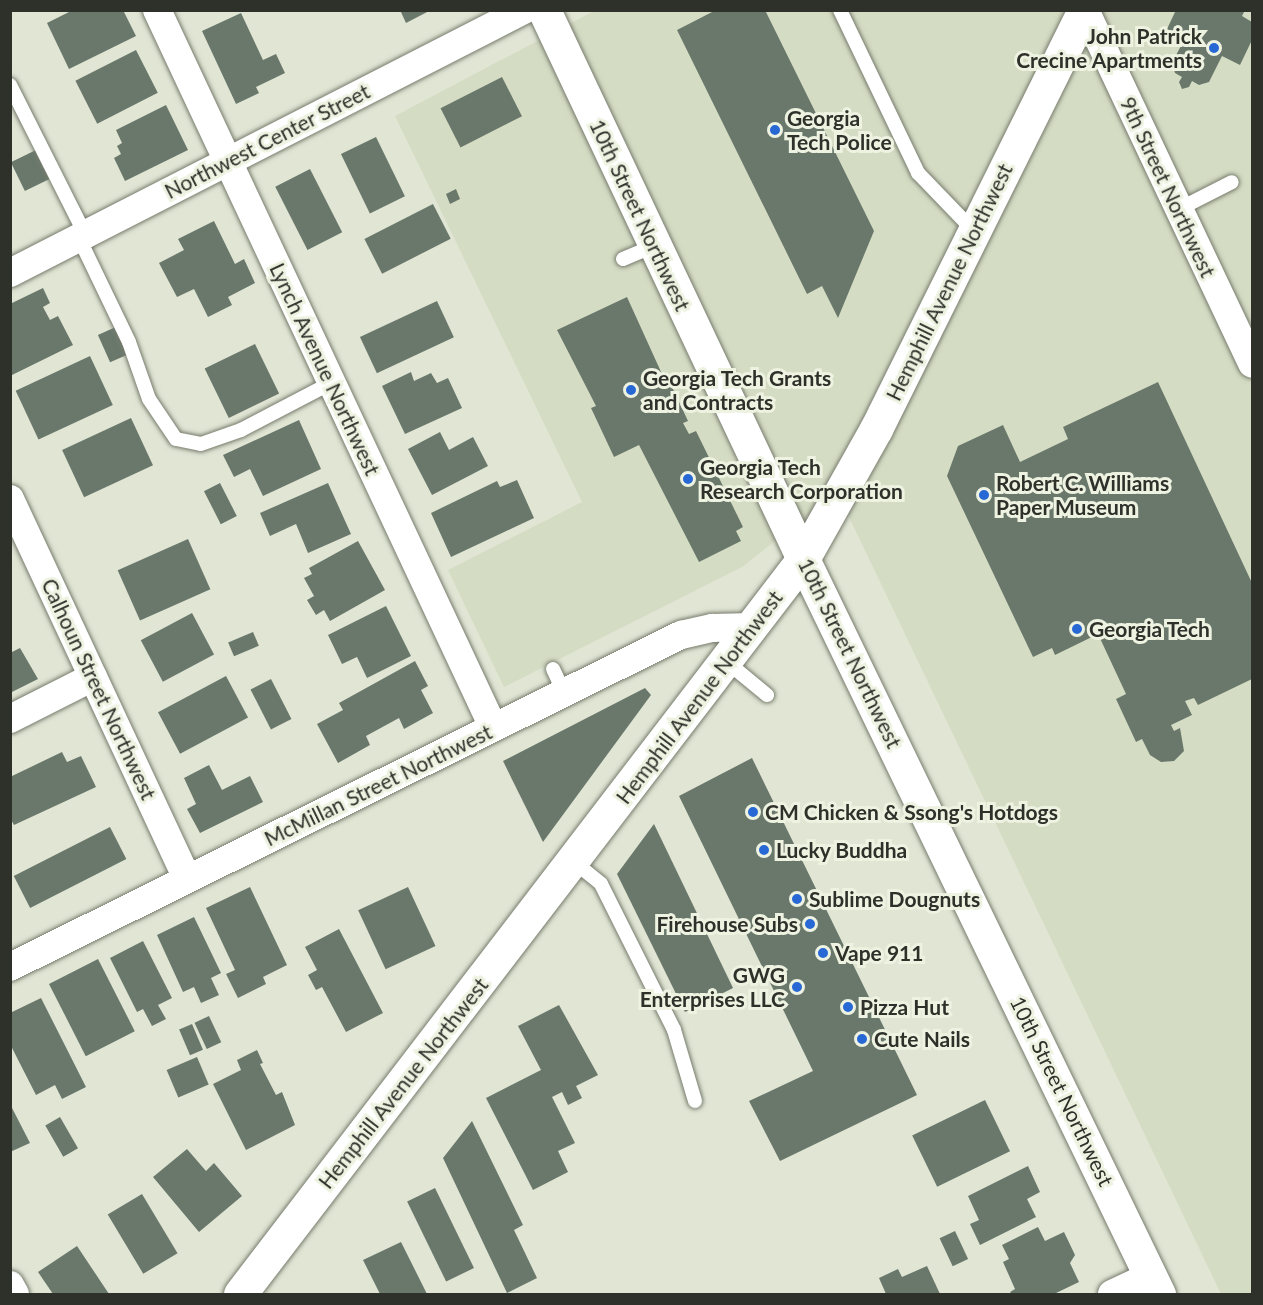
<!DOCTYPE html>
<html>
<head>
<meta charset="utf-8">
<style>
	body { margin:0 }
	#map { position:relative; width:1263px; height:1305px; overflow:hidden; background:#e0e5d4; font-family:Lato,sans-serif }
	div>[style] { position:absolute }
	.built>* { inset:0; background:#d5dcc4 }
	.building>* { inset:0; background:#6a786c; transform-origin:0 0 }
	.roads { filter:drop-shadow(0 0 2px #777c6d) drop-shadow(0 0 2px #777c6d) }
	.lane>* { height:14px; margin:-7px; padding:0 7px; transform-origin:7px; border-radius:7px; background:#fff }
	.street>* { height:28px; margin:-14px; padding:0 14px; transform-origin:14px; border-radius:14px; background:#fff }
	.secondary>* { height:33px; margin:-16.5px; padding:0 16.5px; transform-origin:16.5px; border-radius:16.5px; background:#fff }
	.dots>* { width:16px; height:16px; translate:-50% -50%; box-sizing:border-box; border:3px solid #edf2e1; border-radius:50% }
	span { translate:-50% -50%; white-space:nowrap; text-align:center; line-height:1.15; -webkit-text-stroke:6px #edf2e1; paint-order:stroke }
	.poi-label { font-size:21px; color:#2e302a; font-weight:700 }
	.right { translate:-100% -50%; text-align:right }
	.left { translate:0 -50%; text-align:left }
	.street-label { font-size:21px; color:#2e302a }
	.frame { position:absolute; inset:0; border:12px solid #2e302a; pointer-events:none }
</style>
</head>
<body>
<div id="map">
	<div class="built">
		<div style="clip-path:polygon(594px 11px,1252px 11px,1252px 1294px,1221px 1294px,837px 492px,742px 567px,504px 687px,448px 570px,582px 502px,395px 116px)"></div>
	</div>
	<div class="building">
		<div style="clip-path:polygon(73px 10px,123px 10px,136px 36px,69px 69px,47px 23px)"></div>
		<div style="clip-path:polygon(400px 10px,431px 10px,406px 23px)"></div>
		<div style="clip-path:polygon(716px 10px,765px 10px,874px 231px,838px 318px,822px 286px,807px 294px,677px 30px)"></div>
		<div style="clip-path:polygon(1176px 10px,1245px 10px,1242px 16px,1252px 22px,1252px 40px,1240px 65px,1222px 56px,1209px 82px,1199px 85px,1192px 81px,1189px 87px,1182px 89px,1179px 82px,1182px 77px,1175px 73px,1172px 63px,1185px 38px,1167px 29px)"></div>
		<div style="clip-path:polygon(241px 13px,263px 60px,276px 54px,285px 73px,256px 87px,259px 93px,236px 104px,202px 31px)"></div>
		<div style="left:136px;top:50px;width:48px;height:68px;rotate:63deg"></div>
		<div style="left:502px;top:77px;width:44px;height:69px;rotate:63deg"></div>
		<div style="clip-path:polygon(166px 105px,188px 150px,125px 181px,114px 158px,121px 154px,117px 146px,122px 143px,116px 130px)"></div>
		<div style="left:376px;top:137px;width:66px;height:39px;rotate:64deg"></div>
		<div style="left:36px;top:150px;width:32px;height:28px;rotate:64deg"></div>
		<div style="left:310px;top:169px;width:71px;height:39px;rotate:63deg"></div>
		<div style="clip-path:polygon(456px 189px,460px 199px,450px 204px,446px 194px)"></div>
		<div style="left:433px;top:204px;width:39px;height:77px;rotate:63deg"></div>
		<div style="clip-path:polygon(214px 221px,235px 264px,244px 259px,255px 283px,228px 297px,232px 305px,208px 317px,194px 289px,177px 297px,159px 263px,184px 250px,178px 239px)"></div>
		<div style="clip-path:polygon(43px 288px,50px 303px,43px 307px,50px 320px,58px 316px,73px 345px,10px 376px,10px 304px)"></div>
		<div style="clip-path:polygon(627px 297px,662px 374px,665px 372px,688px 421px,683px 423px,689px 434px,696px 431px,743px 527px,736px 531px,741px 541px,699px 562px,639px 445px,614px 457px,591px 408px,596px 406px,557px 330px)"></div>
		<div style="left:437px;top:301px;width:40px;height:85px;rotate:65deg"></div>
		<div style="left:118px;top:326px;width:30px;height:22px;rotate:66deg"></div>
		<div style="left:255px;top:344px;width:55px;height:56px;rotate:64deg"></div>
		<div style="left:90px;top:356px;width:54px;height:82px;rotate:65deg"></div>
		<div style="clip-path:polygon(411px 372px,414px 381px,431px 373px,437px 383px,448px 378px,462px 408px,405px 434px,382px 386px)"></div>
		<div style="clip-path:polygon(1158px 382px,1252px 583px,1252px 679px,1198px 705px,1194px 698px,1185px 701px,1192px 715px,1171px 725px,1174px 731px,1180px 728px,1184px 751px,1174px 761px,1161px 762px,1150px 755px,1142px 739px,1136px 742px,1116px 699px,1126px 694px,1098px 634px,1055px 655px,1052px 648px,1033px 657px,947px 476px,958px 446px,1003px 425px,1020px 462px,1068px 439px,1063px 427px)"></div>
		<div style="left:131px;top:418px;width:52px;height:76px;rotate:65deg"></div>
		<div style="clip-path:polygon(299px 420px,321px 469px,263px 496px,250px 469px,234px 477px,223px 455px)"></div>
		<div style="clip-path:polygon(440px 432px,449px 450px,473px 437px,488px 466px,432px 495px,408px 449px)"></div>
		<div style="clip-path:polygon(517px 480px,534px 518px,451px 557px,431px 513px,497px 481px,500px 487px)"></div>
		<div style="left:220px;top:483px;width:37px;height:18px;rotate:63deg"></div>
		<div style="clip-path:polygon(328px 483px,351px 534px,308px 553px,296px 524px,270px 536px,260px 513px)"></div>
		<div style="left:188px;top:539px;width:55px;height:77px;rotate:66deg"></div>
		<div style="clip-path:polygon(358px 541px,385px 590px,330px 621px,324px 610px,316px 615px,307px 600px,314px 596px,304px 578px,312px 574px,309px 568px)"></div>
		<div style="clip-path:polygon(386px 606px,411px 656px,367px 678px,357px 657px,342px 664px,328px 635px)"></div>
		<div style="left:192px;top:613px;width:47px;height:58px;rotate:62deg"></div>
		<div style="left:253px;top:632px;width:15px;height:27px;rotate:67deg"></div>
		<div style="clip-path:polygon(20px 648px,38px 679px,10px 693px,10px 653px)"></div>
		<div style="clip-path:polygon(415px 661px,428px 686px,421px 690px,433px 713px,404px 729px,399px 718px,366px 736px,370px 745px,338px 763px,317px 724px,343px 710px,339px 703px)"></div>
		<div style="left:226px;top:676px;width:47px;height:77px;rotate:62deg"></div>
		<div style="left:271px;top:679px;width:45px;height:23px;rotate:63deg"></div>
		<div style="clip-path:polygon(645px 688px,651px 695px,543px 842px,503px 761px)"></div>
		<div style="clip-path:polygon(62px 752px,67px 762px,81px 756px,96px 787px,14px 825px,10px 818px,10px 777px)"></div>
		<div style="clip-path:polygon(752px 758px,917px 1095px,780px 1161px,749px 1101px,813px 1071px,679px 796px)"></div>
		<div style="clip-path:polygon(209px 765px,222px 790px,250px 776px,263px 802px,200px 833px,187px 809px,196px 804px,184px 778px)"></div>
		<div style="clip-path:polygon(654px 824px,733px 988px,685px 1012px,617px 874px)"></div>
		<div style="left:110px;top:827px;width:36px;height:108px;rotate:63deg"></div>
		<div style="clip-path:polygon(250px 887px,287px 965px,263px 977px,266px 984px,238px 998px,226px 974px,235px 970px,206px 908px)"></div>
		<div style="left:408px;top:887px;width:65px;height:55px;rotate:65deg"></div>
		<div style="clip-path:polygon(194px 917px,221px 973px,211px 978px,219px 995px,201px 1003px,194px 987px,183px 992px,157px 935px)"></div>
		<div style="clip-path:polygon(339px 929px,383px 1013px,346px 1032px,322px 987px,316px 990px,308px 975px,317px 970px,305px 947px)"></div>
		<div style="clip-path:polygon(143px 941px,172px 998px,158px 1005px,166px 1019px,152px 1026px,143px 1009px,137px 1012px,110px 958px)"></div>
		<div style="left:98px;top:959px;width:81px;height:55px;rotate:63deg"></div>
		<div style="clip-path:polygon(41px 998px,86px 1087px,62px 1099px,55px 1085px,36px 1095px,10px 1044px,10px 1013px)"></div>
		<div style="clip-path:polygon(559px 1005px,598px 1075px,576px 1086px,582px 1098px,568px 1105px,562px 1092px,552px 1097px,575px 1143px,558px 1151px,568px 1172px,533px 1190px,486px 1098px,541px 1070px,518px 1026px)"></div>
		<div style="left:209px;top:1016px;width:29px;height:16px;rotate:65deg"></div>
		<div style="left:192px;top:1024px;width:28px;height:14px;rotate:67deg"></div>
		<div style="clip-path:polygon(257px 1050px,263px 1063px,260px 1064px,276px 1095px,282px 1092px,295px 1125px,246px 1150px,213px 1084px,241px 1070px,237px 1060px)"></div>
		<div style="left:197px;top:1057px;width:30px;height:33px;rotate:67deg"></div>
		<div style="left:985px;top:1100px;width:57px;height:81px;rotate:64deg"></div>
		<div style="clip-path:polygon(10px 1104px,30px 1143px,10px 1152px)"></div>
		<div style="left:60px;top:1117px;width:36px;height:17px;rotate:60deg"></div>
		<div style="clip-path:polygon(472px 1121px,523px 1225px,514px 1230px,537px 1278px,507px 1293px,443px 1158px)"></div>
		<div style="clip-path:polygon(187px 1149px,206px 1171px,214px 1163px,242px 1196px,199px 1232px,153px 1177px)"></div>
		<div style="clip-path:polygon(1028px 1166px,1040px 1192px,1027px 1199px,1036px 1217px,980px 1245px,970px 1224px,979px 1220px,968px 1196px)"></div>
		<div style="left:435px;top:1188px;width:89px;height:31px;rotate:64deg"></div>
		<div style="left:142px;top:1194px;width:69px;height:40px;rotate:59deg"></div>
		<div style="clip-path:polygon(1038px 1227px,1045px 1241px,1064px 1232px,1075px 1255px,1070px 1263px,1079px 1282px,1054px 1294px,1012px 1294px,1010px 1292px,1015px 1289px,1003px 1262px,1009px 1259px,1002px 1245px)"></div>
		<div style="left:955px;top:1231px;width:31px;height:17px;rotate:65deg"></div>
		<div style="clip-path:polygon(401px 1242px,427px 1294px,380px 1294px,363px 1260px)"></div>
		<div style="clip-path:polygon(77px 1246px,109px 1294px,53px 1294px,38px 1272px)"></div>
		<div style="clip-path:polygon(927px 1266px,940px 1294px,886px 1294px,879px 1278px,898px 1269px,902px 1277px)"></div>
	</div>
	<div class="roads">
		<div class="lane">
			<div style="left:840px;top:10px;width:181px;rotate:64.4deg"></div>
			<div style="left:918px;top:173px;width:81px;rotate:46deg"></div>
			<div style="left:10px;top:85px;width:167px;rotate:63.3deg"></div>
			<div style="left:1179px;top:209px;width:59px;rotate:-27deg"></div>
			<div style="left:79px;top:238px;width:115px;rotate:64.3deg"></div>
			<div style="left:129px;top:342px;width:60px;rotate:70.7deg"></div>
			<div style="left:149px;top:399px;width:48px;rotate:56deg"></div>
			<div style="left:176px;top:439px;width:25px;rotate:11deg"></div>
			<div style="left:201px;top:444px;width:42px;rotate:-19.3deg"></div>
			<div style="left:241px;top:430px;width:102px;rotate:-27.6deg"></div>
			<div style="left:623px;top:259px;width:34px;rotate:-23deg"></div>
			<div style="left:727px;top:662px;width:52px;rotate:39.5deg"></div>
			<div style="left:553px;top:669px;width:26px;rotate:65deg"></div>
			<div style="left:573px;top:861px;width:36px;rotate:39deg"></div>
			<div style="left:601px;top:884px;width:163px;rotate:63.4deg"></div>
			<div style="left:674px;top:1030px;width:74px;rotate:73.5deg"></div>
		</div>
		<div class="street">
			<div style="left:157px;top:10px;width:792px;rotate:64.89deg"></div>
			<div style="left:1085px;top:10px;width:391px;rotate:64.7deg"></div>
			<div style="left:10px;top:273px;width:577px;rotate:-27.1deg"></div>
			<div style="left:10px;top:499px;width:419px;rotate:65deg"></div>
			<div style="left:10px;top:719px;width:93px;rotate:-26.8deg"></div>
			<div style="left:10px;top:967px;width:749px;rotate:-26.33deg"></div>
			<div style="left:681px;top:635px;width:32px;rotate:-13deg"></div>
			<div style="left:712px;top:628px;width:41px;rotate:-1.4deg"></div>
			<div style="left:10px;top:1285px;width:10px;rotate:61deg"></div>
			<div style="left:1112px;top:1294px;width:42px;rotate:-25.3deg"></div>
		</div>
		<div class="secondary">
			<div style="left:544px;top:10px;width:607px;rotate:64.74deg"></div>
			<div style="left:803px;top:559px;width:817px;rotate:64.16deg"></div>
			<div style="left:240px;top:1294px;width:926px;rotate:-52.55deg"></div>
			<div style="left:803px;top:559px;width:149px;rotate:-60.7deg"></div>
			<div style="left:876px;top:429px;width:468px;rotate:-63.6deg"></div>
		</div>
	</div>
	<div class="dots">
		<div style="left:1214px;top:48px;background:#2768d5"></div>
		<div style="left:775px;top:130px;background:#2768d5"></div>
		<div style="left:631px;top:390px;background:#2768d5"></div>
		<div style="left:688px;top:479px;background:#2768d5"></div>
		<div style="left:984px;top:495px;background:#2768d5"></div>
		<div style="left:1077px;top:629px;background:#2768d5"></div>
		<div style="left:753px;top:812px;background:#2768d5"></div>
		<div style="left:764px;top:850px;background:#2768d5"></div>
		<div style="left:797px;top:899px;background:#2768d5"></div>
		<div style="left:810px;top:924px;background:#2768d5"></div>
		<div style="left:823px;top:953px;background:#2768d5"></div>
		<div style="left:797px;top:987px;background:#2768d5"></div>
		<div style="left:848px;top:1007px;background:#2768d5"></div>
		<div style="left:862px;top:1039px;background:#2768d5"></div>
	</div>
	<div class="poi-label">
		<span class="right" style="left:1202px;top:48px">John Patrick<br>Crecine Apartments</span>
		<span class="left" style="left:787px;top:130px">Georgia<br>Tech Police</span>
		<span class="left" style="left:643px;top:390px">Georgia Tech Grants<br>and Contracts</span>
		<span class="left" style="left:700px;top:479px">Georgia Tech<br>Research Corporation</span>
		<span class="left" style="left:996px;top:495px">Robert C. Williams<br>Paper Museum</span>
		<span class="left" style="left:1089px;top:629px">Georgia Tech</span>
		<span class="left" style="left:765px;top:812px">CM Chicken &amp; Ssong's Hotdogs</span>
		<span class="left" style="left:776px;top:850px">Lucky Buddha</span>
		<span class="left" style="left:809px;top:899px">Sublime Dougnuts</span>
		<span class="right" style="left:798px;top:924px">Firehouse Subs</span>
		<span class="left" style="left:835px;top:953px">Vape 911</span>
		<span class="right" style="left:785px;top:987px">GWG<br>Enterprises LLC</span>
		<span class="left" style="left:860px;top:1007px">Pizza Hut</span>
		<span class="left" style="left:874px;top:1039px">Cute Nails</span>
	</div>
	<div class="street-label">
		<span style="left:267px;top:141px;rotate:-27deg">Northwest Center Street</span>
		<span style="left:1168px;top:187px;rotate:65deg">9th Street Northwest</span>
		<span style="left:640px;top:215px;rotate:65deg">10th Street Northwest</span>
		<span style="left:949px;top:282px;rotate:-64deg">Hemphill Avenue Northwest</span>
		<span style="left:325px;top:369px;rotate:65deg">Lynch Avenue Northwest</span>
		<span style="left:850px;top:653px;rotate:64deg">10th Street Northwest</span>
		<span style="left:99px;top:689px;rotate:65deg">Calhoun Street Northwest</span>
		<span style="left:699px;top:697px;rotate:-53deg">Hemphill Avenue Northwest</span>
		<span style="left:378px;top:785px;rotate:-26deg">McMillan Street Northwest</span>
		<span style="left:403px;top:1083px;rotate:-52deg">Hemphill Avenue Northwest</span>
		<span style="left:1062px;top:1091px;rotate:64deg">10th Street Northwest</span>
	</div>
	<div class="frame"></div>
</div>
</body>
</html>
